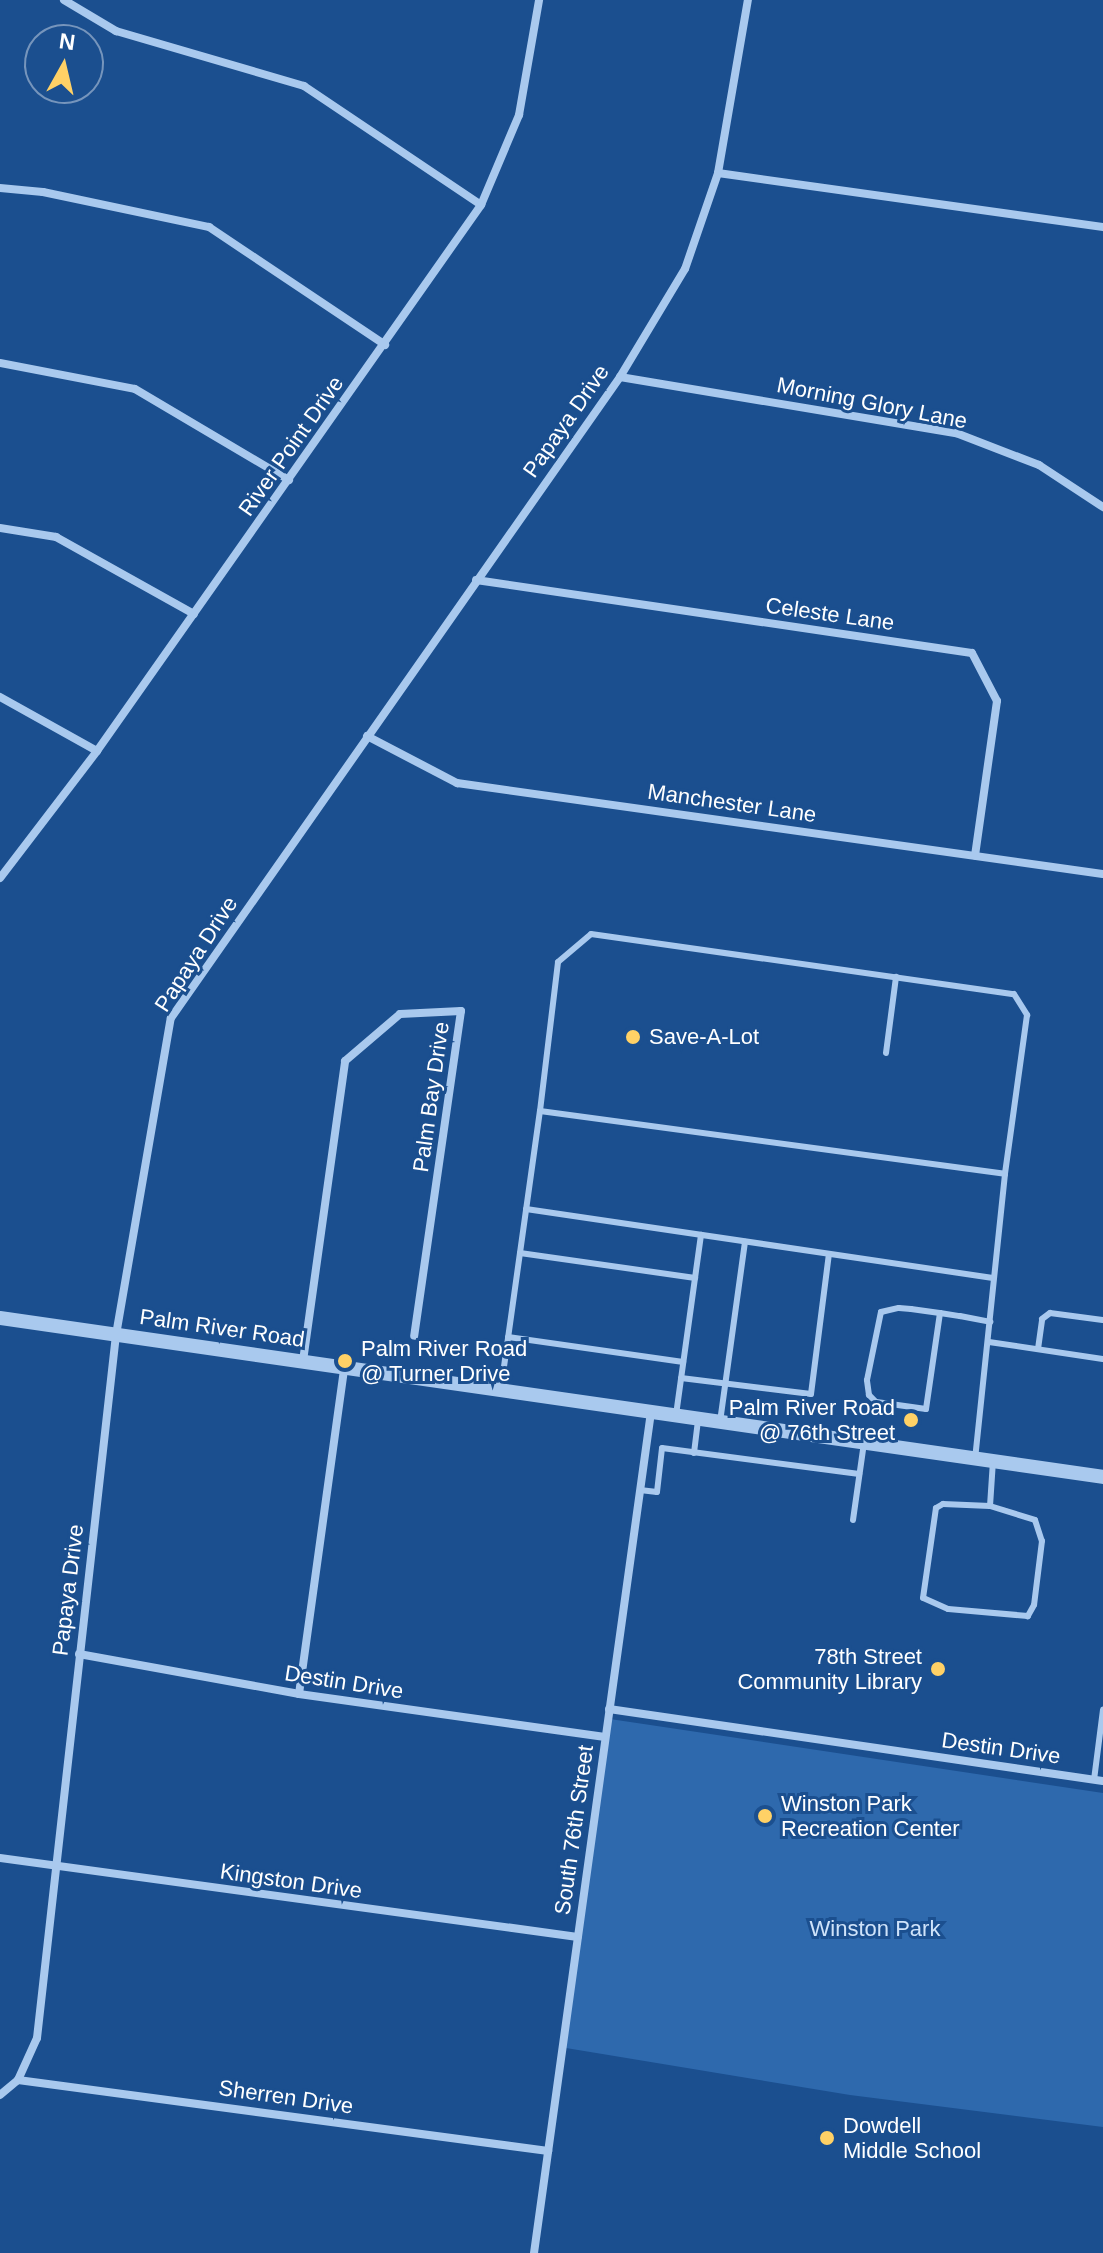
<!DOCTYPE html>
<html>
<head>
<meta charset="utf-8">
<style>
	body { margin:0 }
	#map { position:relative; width:1103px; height:2253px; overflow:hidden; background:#1b4f8f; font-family:Helvetica,sans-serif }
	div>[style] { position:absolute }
	.green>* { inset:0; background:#2e69ad }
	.service>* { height:6px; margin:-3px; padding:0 3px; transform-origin:3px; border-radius:3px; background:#a9c9ee }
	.minor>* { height:8px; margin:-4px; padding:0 4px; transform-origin:4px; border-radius:4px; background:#a9c9ee }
	.tertiary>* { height:14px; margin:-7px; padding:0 7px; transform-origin:7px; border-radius:7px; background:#a9c9ee }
	.dots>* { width:22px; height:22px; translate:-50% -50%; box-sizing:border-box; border:4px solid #1b4f8f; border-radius:50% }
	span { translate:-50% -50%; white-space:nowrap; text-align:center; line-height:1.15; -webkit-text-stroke:6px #1b4f8f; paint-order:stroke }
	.street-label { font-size:22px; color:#fff }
	.poi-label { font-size:22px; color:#fff }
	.left { translate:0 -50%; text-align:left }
	.right { translate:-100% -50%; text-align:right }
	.park-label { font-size:22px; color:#cfe3fa }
	.north { position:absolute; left:24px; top:24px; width:80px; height:80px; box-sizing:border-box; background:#1b4f8f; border:2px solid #7695bc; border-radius:50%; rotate:8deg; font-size:22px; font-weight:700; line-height:32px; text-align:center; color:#fff }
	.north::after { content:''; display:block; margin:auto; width:28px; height:36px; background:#ffd166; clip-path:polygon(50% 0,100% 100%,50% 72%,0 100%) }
</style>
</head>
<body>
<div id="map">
	<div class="green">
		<div style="clip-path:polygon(610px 1719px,1103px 1793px,1103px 2127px,850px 2095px,560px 2047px)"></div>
	</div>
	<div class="service">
		<div style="left:886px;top:1053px;width:77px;rotate:-82.5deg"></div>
		<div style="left:540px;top:1111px;width:150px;rotate:-83.1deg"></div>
		<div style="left:558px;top:962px;width:43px;rotate:-40.3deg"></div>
		<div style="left:591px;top:934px;width:427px;rotate:8.1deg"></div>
		<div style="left:1014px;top:994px;width:25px;rotate:58deg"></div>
		<div style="left:1027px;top:1015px;width:161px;rotate:97.9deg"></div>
		<div style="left:526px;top:1209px;width:472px;rotate:8.4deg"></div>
		<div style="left:520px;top:1253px;width:177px;rotate:8.1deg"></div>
		<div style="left:940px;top:1313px;width:97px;rotate:98.3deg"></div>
		<div style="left:926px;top:1409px;width:50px;rotate:-172deg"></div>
		<div style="left:876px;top:1402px;width:10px;rotate:-135deg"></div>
		<div style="left:869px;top:1395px;width:15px;rotate:-98deg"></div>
		<div style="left:867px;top:1380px;width:69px;rotate:-78.4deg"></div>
		<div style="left:881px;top:1312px;width:18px;rotate:-13deg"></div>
		<div style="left:899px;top:1308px;width:12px;rotate:5deg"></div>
		<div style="left:911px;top:1309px;width:29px;rotate:8deg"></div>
		<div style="left:940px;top:1313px;width:20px;rotate:9deg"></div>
		<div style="left:960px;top:1316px;width:31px;rotate:11deg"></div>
		<div style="left:508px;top:1337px;width:177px;rotate:8.1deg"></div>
		<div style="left:989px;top:1342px;width:115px;rotate:8.5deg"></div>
		<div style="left:1038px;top:1349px;width:30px;rotate:-82deg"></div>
		<div style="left:1042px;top:1319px;width:10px;rotate:-37deg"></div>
		<div style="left:1050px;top:1313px;width:53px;rotate:7.5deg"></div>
		<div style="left:681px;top:1378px;width:131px;rotate:7deg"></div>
		<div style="left:811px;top:1394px;width:141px;rotate:-82.7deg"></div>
		<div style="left:501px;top:1388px;width:280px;rotate:-82deg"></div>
		<div style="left:540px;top:1111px;width:469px;rotate:7.7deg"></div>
		<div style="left:1005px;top:1174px;width:287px;rotate:96deg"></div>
		<div style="left:676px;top:1415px;width:182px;rotate:-82.1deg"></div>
		<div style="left:720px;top:1422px;width:182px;rotate:-82.1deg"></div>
		<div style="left:694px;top:1453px;width:33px;rotate:-83deg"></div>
		<div style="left:640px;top:1490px;width:17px;rotate:7deg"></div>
		<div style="left:657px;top:1492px;width:44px;rotate:-83.5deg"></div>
		<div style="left:662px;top:1448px;width:199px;rotate:7.5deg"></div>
		<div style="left:990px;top:1506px;width:47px;rotate:17.3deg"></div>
		<div style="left:1035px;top:1520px;width:22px;rotate:72deg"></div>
		<div style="left:1042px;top:1541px;width:64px;rotate:97.1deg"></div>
		<div style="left:1034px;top:1605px;width:13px;rotate:119deg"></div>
		<div style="left:1028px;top:1616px;width:80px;rotate:-175deg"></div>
		<div style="left:948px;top:1609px;width:27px;rotate:-156deg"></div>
		<div style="left:923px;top:1598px;width:91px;rotate:-81.8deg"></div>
		<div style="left:936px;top:1508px;width:8px;rotate:-30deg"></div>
		<div style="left:943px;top:1504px;width:47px;rotate:2.4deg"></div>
		<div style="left:990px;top:1506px;width:45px;rotate:-86.2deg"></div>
		<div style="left:853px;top:1520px;width:78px;rotate:-81.9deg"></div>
		<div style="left:1094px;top:1780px;width:71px;rotate:-82.7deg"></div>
	</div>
	<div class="minor">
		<div style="left:64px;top:0;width:61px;rotate:30.8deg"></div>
		<div style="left:116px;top:31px;width:196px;rotate:16.3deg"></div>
		<div style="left:304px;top:86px;width:213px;rotate:33.9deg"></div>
		<div style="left:718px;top:173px;width:389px;rotate:8deg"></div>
		<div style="left:0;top:188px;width:43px;rotate:5.3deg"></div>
		<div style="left:43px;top:192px;width:170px;rotate:11.9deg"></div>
		<div style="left:209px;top:227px;width:212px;rotate:33.8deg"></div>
		<div style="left:0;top:363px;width:137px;rotate:10.9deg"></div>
		<div style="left:135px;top:389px;width:179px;rotate:30.6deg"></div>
		<div style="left:620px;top:377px;width:341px;rotate:9.5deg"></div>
		<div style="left:956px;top:433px;width:89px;rotate:21.1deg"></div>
		<div style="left:1039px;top:465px;width:77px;rotate:33.3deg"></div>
		<div style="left:0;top:528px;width:57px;rotate:9.1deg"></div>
		<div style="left:56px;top:537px;width:158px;rotate:29.2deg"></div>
		<div style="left:476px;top:580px;width:501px;rotate:8.37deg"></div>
		<div style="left:972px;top:653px;width:54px;rotate:62.5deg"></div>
		<div style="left:997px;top:701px;width:156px;rotate:98.1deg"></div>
		<div style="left:0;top:697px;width:111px;rotate:29.1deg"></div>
		<div style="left:367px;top:736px;width:102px;rotate:27.6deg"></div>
		<div style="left:457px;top:783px;width:652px;rotate:8.02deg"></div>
		<div style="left:0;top:878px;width:160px;rotate:-52.6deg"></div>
		<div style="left:97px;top:751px;width:668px;rotate:-54.88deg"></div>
		<div style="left:481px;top:205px;width:98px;rotate:-67.1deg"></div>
		<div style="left:519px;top:115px;width:117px;rotate:-80.1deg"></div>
		<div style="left:303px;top:1361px;width:303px;rotate:-82deg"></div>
		<div style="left:345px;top:1061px;width:72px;rotate:-40.5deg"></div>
		<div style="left:400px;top:1014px;width:61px;rotate:-2.8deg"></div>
		<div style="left:461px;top:1011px;width:328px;rotate:98.2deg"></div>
		<div style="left:79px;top:1654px;width:224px;rotate:10.3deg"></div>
		<div style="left:299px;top:1694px;width:309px;rotate:8deg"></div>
		<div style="left:299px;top:1694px;width:329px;rotate:-82.1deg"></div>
		<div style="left:609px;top:1709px;width:499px;rotate:8.3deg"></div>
		<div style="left:0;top:1858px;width:583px;rotate:7.78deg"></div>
		<div style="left:18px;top:2080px;width:535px;rotate:7.63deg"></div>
		<div style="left:0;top:2095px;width:23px;rotate:-40deg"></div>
		<div style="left:18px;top:2080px;width:46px;rotate:-65.7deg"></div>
		<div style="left:37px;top:2038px;width:707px;rotate:-83.59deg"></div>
		<div style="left:116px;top:1335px;width:322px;rotate:-80.2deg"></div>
		<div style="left:171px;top:1018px;width:783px;rotate:-54.99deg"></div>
		<div style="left:620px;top:377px;width:126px;rotate:-59deg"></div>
		<div style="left:685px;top:269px;width:102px;rotate:-71deg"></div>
		<div style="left:718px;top:173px;width:176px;rotate:-80.2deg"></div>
		<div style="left:534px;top:2253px;width:849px;rotate:-82.08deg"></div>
	</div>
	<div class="tertiary">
		<div style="left:0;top:1318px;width:1114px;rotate:8.2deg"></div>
	</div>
	<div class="dots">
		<div style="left:633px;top:1037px;background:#ffd166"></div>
		<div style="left:345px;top:1361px;background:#ffd166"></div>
		<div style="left:911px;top:1420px;background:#ffd166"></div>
		<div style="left:938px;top:1669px;background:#ffd166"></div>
		<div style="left:765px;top:1816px;background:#ffd166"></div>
		<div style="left:827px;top:2138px;background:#ffd166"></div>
	</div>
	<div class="street-label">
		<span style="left:872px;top:403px;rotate:11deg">Morning Glory Lane</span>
		<span style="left:566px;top:421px;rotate:-55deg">Papaya Drive</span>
		<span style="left:291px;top:446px;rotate:-55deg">River Point Drive</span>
		<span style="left:830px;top:614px;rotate:8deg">Celeste Lane</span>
		<span style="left:732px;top:803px;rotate:8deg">Manchester Lane</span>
		<span style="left:196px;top:954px;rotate:-57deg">Papaya Drive</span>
		<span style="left:431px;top:1097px;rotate:-82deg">Palm Bay Drive</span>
		<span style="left:222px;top:1328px;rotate:8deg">Palm River Road</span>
		<span style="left:68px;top:1590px;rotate:-83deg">Papaya Drive</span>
		<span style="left:344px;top:1682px;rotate:9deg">Destin Drive</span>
		<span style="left:1001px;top:1748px;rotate:8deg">Destin Drive</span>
		<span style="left:574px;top:1830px;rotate:-82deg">South 76th Street</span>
		<span style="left:291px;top:1881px;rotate:8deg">Kingston Drive</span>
		<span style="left:286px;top:2097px;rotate:8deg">Sherren Drive</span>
	</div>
	<div class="poi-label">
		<span class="left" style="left:649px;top:1037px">Save-A-Lot</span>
		<span class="left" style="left:361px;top:1361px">Palm River Road<br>@ Turner Drive</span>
		<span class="right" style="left:895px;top:1420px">Palm River Road<br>@ 76th Street</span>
		<span class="right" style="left:922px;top:1669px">78th Street<br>Community Library</span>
		<span class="left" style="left:781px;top:1816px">Winston Park<br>Recreation Center</span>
		<span class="left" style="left:843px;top:2138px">Dowdell<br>Middle School</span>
	</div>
	<div class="park-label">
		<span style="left:875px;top:1929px">Winston Park</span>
	</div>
	<div class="north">N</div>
</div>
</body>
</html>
